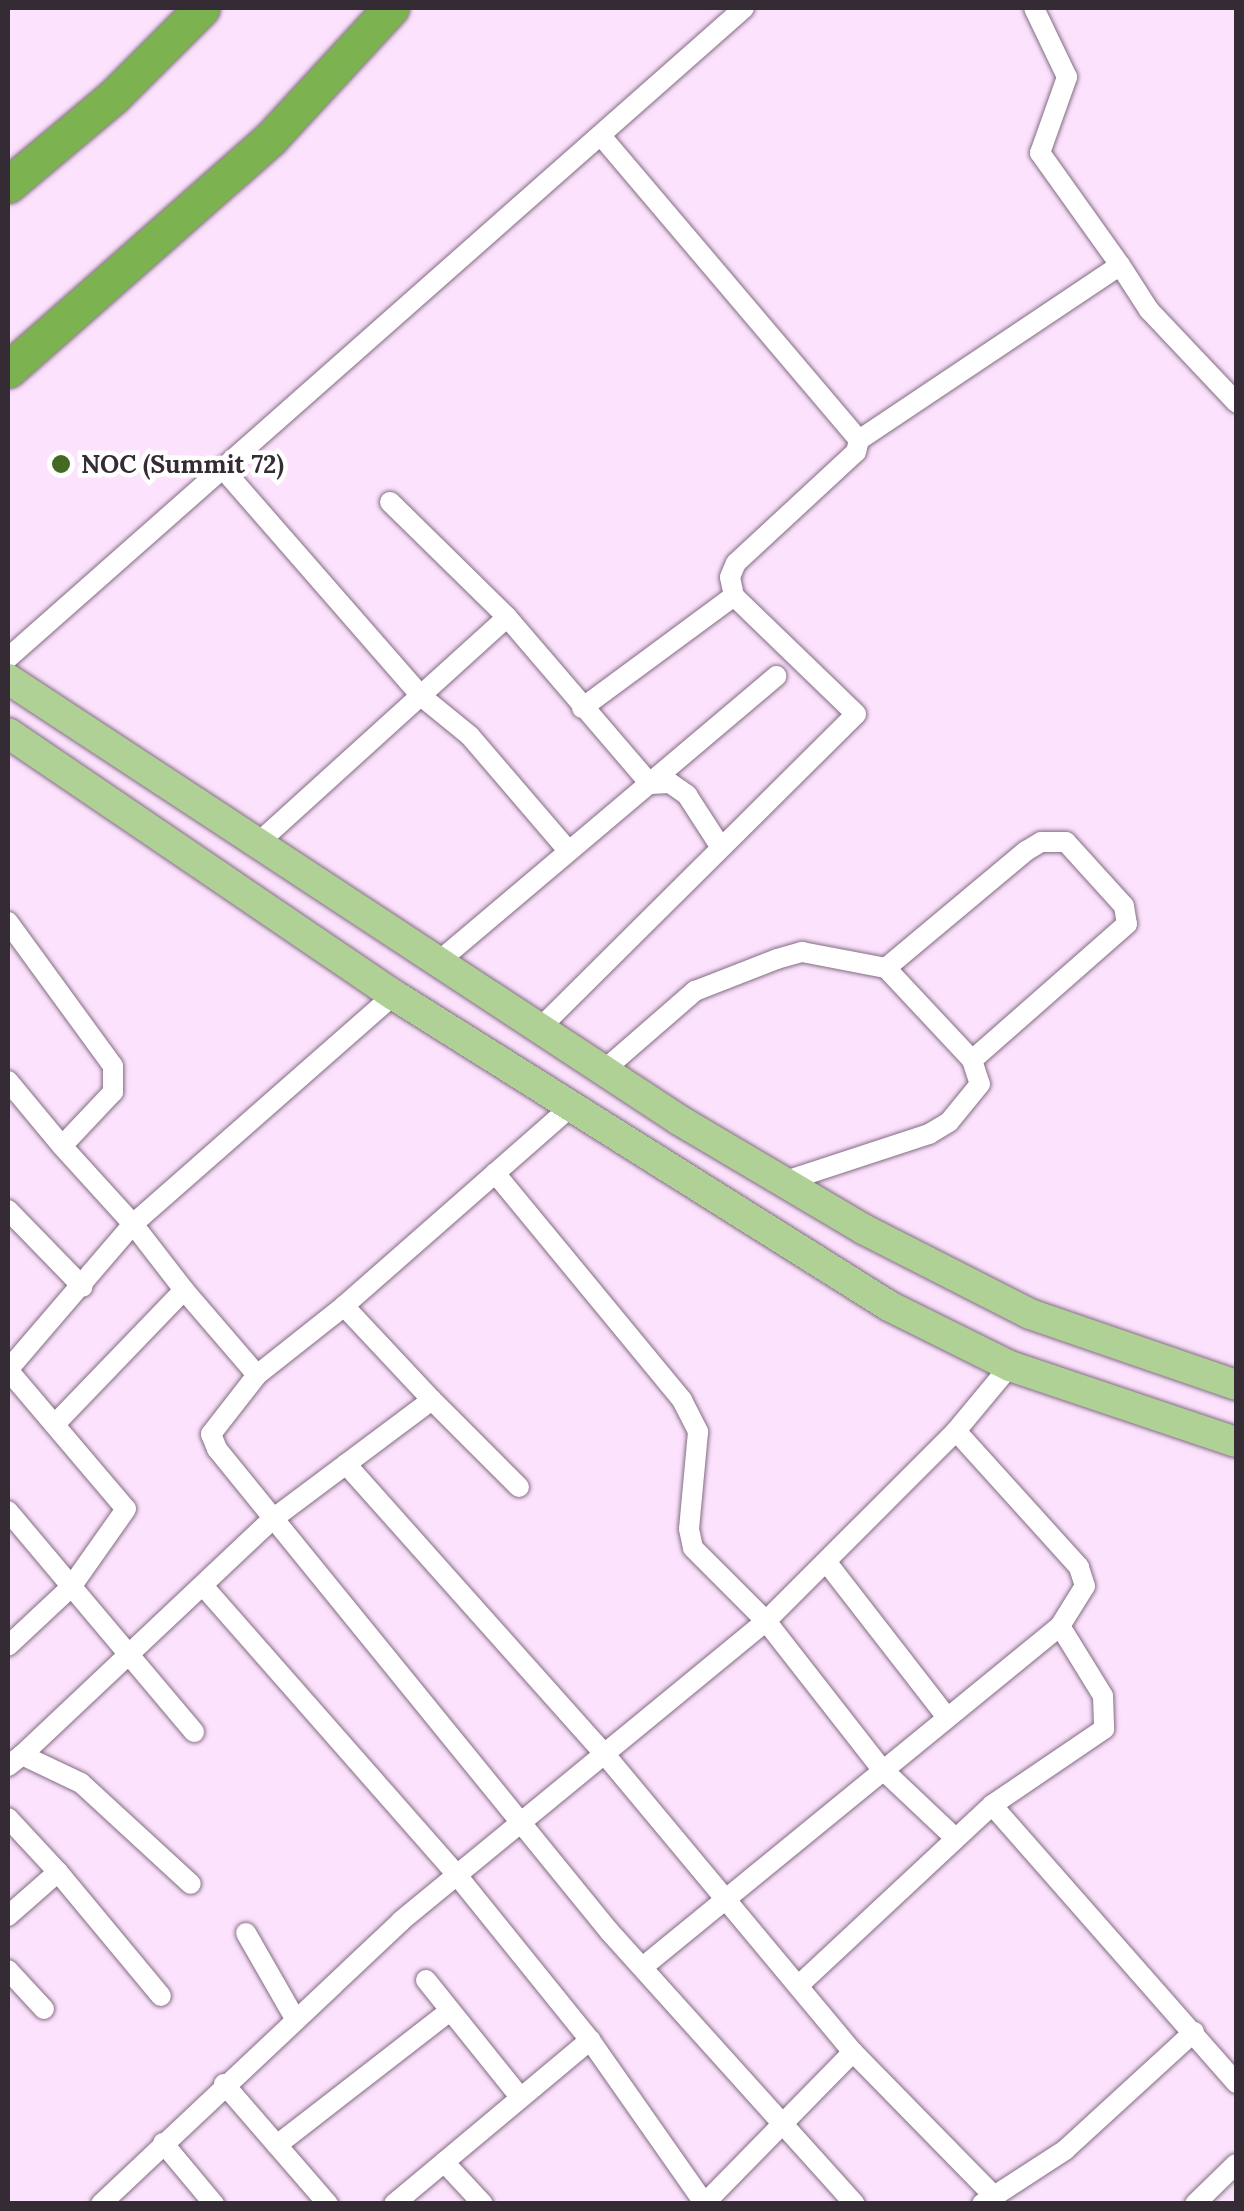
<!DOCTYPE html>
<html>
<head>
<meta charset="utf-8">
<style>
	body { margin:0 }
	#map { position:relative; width:1244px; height:2211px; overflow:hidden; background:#fce2fc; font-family:Lora,serif }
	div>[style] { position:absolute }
	.roads { filter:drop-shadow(0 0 2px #836c83) drop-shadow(0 0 2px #836c83) }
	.street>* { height:20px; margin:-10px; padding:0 10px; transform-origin:10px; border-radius:10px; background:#fff }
	.primary>* { height:30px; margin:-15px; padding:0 15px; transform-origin:15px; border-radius:15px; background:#b0d195 }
	.highway>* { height:35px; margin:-17.5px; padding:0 17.5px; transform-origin:17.5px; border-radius:17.5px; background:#7cb24f }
	.dots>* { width:28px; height:28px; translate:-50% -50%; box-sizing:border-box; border:5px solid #fff; border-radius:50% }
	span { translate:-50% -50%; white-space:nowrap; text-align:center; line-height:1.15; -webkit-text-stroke:9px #fff; paint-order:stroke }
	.poi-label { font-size:25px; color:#352b35; font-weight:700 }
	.left { translate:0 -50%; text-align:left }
	.frame { position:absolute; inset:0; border:10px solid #352b35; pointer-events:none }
</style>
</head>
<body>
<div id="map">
	<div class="roads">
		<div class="street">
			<div style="left:1120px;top:265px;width:54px;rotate:57.2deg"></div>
			<div style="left:1149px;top:310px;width:127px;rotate:46.6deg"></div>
			<div style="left:859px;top:440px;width:314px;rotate:-33.8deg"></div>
			<div style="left:1120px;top:265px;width:138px;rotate:-125.5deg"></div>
			<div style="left:1040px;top:153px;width:81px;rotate:-70.4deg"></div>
			<div style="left:1067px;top:77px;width:76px;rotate:-115.6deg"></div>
			<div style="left:224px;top:470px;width:300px;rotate:48.9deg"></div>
			<div style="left:421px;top:696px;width:63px;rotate:39.2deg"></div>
			<div style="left:470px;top:736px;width:149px;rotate:49.4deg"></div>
			<div style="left:390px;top:502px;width:164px;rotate:44.5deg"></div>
			<div style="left:507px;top:617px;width:220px;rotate:49.4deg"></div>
			<div style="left:650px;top:784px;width:20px;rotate:-3deg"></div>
			<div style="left:670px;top:783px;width:21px;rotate:35deg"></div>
			<div style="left:687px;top:795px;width:61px;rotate:57.1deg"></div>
			<div style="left:8px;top:658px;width:982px;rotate:-41.45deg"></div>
			<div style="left:582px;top:708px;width:189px;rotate:-36.4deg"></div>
			<div style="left:258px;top:843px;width:336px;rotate:-42.2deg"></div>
			<div style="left:8px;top:922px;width:178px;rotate:53.9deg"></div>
			<div style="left:113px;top:1066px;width:26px;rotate:90deg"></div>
			<div style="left:113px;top:1092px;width:74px;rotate:133.4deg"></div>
			<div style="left:62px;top:1146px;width:105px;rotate:47.7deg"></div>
			<div style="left:133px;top:1224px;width:192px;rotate:130.6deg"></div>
			<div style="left:438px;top:962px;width:443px;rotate:-40.2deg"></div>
			<div style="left:886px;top:968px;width:182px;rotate:-39.9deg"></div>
			<div style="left:1026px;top:851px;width:17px;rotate:-31deg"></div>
			<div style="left:1041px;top:842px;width:25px"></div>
			<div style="left:1066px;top:842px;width:86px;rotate:47.8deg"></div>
			<div style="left:1124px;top:906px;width:18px;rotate:81deg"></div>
			<div style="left:1127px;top:924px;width:206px;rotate:138.7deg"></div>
			<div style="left:540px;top:1028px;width:445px;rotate:-44.8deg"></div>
			<div style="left:856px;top:714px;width:170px;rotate:-136deg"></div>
			<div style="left:734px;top:596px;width:19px;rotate:-102deg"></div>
			<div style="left:730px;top:577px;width:15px;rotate:-67deg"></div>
			<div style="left:736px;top:563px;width:163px;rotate:-42.8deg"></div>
			<div style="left:856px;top:452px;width:12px;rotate:-76deg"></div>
			<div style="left:859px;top:440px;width:397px;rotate:-130.3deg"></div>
			<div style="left:604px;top:1070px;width:121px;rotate:-41deg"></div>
			<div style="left:695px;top:991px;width:88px;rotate:-21.3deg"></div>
			<div style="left:777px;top:959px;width:26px;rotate:-16deg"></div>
			<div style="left:802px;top:952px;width:86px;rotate:10.8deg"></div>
			<div style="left:886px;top:968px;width:126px;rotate:46.9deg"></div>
			<div style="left:972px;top:1060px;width:25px;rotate:72deg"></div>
			<div style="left:980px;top:1084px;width:49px;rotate:129.2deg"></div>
			<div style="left:949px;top:1122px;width:23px;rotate:149deg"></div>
			<div style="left:929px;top:1134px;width:154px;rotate:161.8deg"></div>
			<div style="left:8px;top:1081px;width:85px;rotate:50.3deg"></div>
			<div style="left:495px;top:1173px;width:294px;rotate:50.5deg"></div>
			<div style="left:682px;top:1400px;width:36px;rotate:63deg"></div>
			<div style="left:698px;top:1432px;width:97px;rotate:95.3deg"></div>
			<div style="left:689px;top:1529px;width:19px;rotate:78deg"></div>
			<div style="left:693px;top:1548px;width:103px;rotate:45deg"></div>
			<div style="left:766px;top:1621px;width:187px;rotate:52deg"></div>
			<div style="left:881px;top:1768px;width:100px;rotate:43.4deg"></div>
			<div style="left:8px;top:1210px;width:107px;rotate:45.8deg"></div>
			<div style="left:184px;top:1290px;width:112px;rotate:49.3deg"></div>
			<div style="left:257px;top:1375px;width:111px;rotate:-38.4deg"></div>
			<div style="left:344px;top:1306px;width:300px;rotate:-41.3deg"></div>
			<div style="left:8px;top:1370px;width:182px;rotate:49.7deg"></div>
			<div style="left:126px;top:1509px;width:95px;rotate:125.2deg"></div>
			<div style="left:71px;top:1587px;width:86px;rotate:136.9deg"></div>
			<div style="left:257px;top:1375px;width:75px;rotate:127.9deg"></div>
			<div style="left:211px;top:1434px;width:16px;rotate:68deg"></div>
			<div style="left:217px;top:1449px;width:621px;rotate:50.88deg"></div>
			<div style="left:609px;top:1931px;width:367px;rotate:48deg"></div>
			<div style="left:432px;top:1400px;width:123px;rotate:45deg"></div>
			<div style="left:57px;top:1422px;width:183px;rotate:-46.1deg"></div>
			<div style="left:184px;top:1290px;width:83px;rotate:-127.7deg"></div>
			<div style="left:133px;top:1224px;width:347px;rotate:-41.3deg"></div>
			<div style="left:346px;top:1464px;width:385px;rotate:48.3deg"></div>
			<div style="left:602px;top:1751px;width:392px;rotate:50.2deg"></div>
			<div style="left:853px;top:2052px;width:199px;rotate:45.6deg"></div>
			<div style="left:8px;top:1511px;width:289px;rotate:49.9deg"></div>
			<div style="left:828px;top:1564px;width:191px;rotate:52.2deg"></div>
			<div style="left:205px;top:1588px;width:381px;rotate:48.7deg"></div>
			<div style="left:456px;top:1874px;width:213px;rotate:51.1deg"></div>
			<div style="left:590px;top:2040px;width:200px;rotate:55deg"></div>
			<div style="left:1060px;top:1626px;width:82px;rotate:58.4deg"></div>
			<div style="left:1103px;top:1696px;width:33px;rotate:88deg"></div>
			<div style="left:1104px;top:1729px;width:135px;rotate:145.8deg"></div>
			<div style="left:992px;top:1805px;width:370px;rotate:48.7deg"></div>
			<div style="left:22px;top:1755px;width:341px;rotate:-43.3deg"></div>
			<div style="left:270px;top:1521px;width:202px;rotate:-36.8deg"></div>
			<div style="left:432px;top:1400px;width:129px;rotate:-133.1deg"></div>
			<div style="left:8px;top:1766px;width:18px;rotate:-38deg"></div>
			<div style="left:22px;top:1755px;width:65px;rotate:25.4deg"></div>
			<div style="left:81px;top:1783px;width:149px;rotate:42.6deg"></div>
			<div style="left:8px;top:1818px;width:74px;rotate:47.2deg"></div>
			<div style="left:58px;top:1872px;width:67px;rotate:138.7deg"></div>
			<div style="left:58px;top:1872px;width:161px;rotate:50.3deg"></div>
			<div style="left:246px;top:1933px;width:95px;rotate:60.2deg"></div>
			<div style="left:644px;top:1966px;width:537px;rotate:-39.26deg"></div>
			<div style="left:1060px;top:1626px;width:47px;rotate:-58deg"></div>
			<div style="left:1085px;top:1586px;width:20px;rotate:-108deg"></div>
			<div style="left:1079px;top:1567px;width:183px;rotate:-132.1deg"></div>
			<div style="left:8px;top:1970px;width:53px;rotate:47.3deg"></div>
			<div style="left:426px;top:1980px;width:151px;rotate:51.2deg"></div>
			<div style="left:798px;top:1986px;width:265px;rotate:-43deg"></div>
			<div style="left:224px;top:2084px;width:159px;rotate:49.1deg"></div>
			<div style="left:163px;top:2143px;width:80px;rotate:50.1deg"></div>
			<div style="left:277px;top:2145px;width:219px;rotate:-37.8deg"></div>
			<div style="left:444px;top:2162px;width:57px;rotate:47.1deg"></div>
			<div style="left:706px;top:2202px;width:210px;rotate:-45.6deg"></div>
			<div style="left:101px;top:2204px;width:412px;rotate:-43.3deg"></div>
			<div style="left:401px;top:1921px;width:472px;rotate:-39.4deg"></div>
			<div style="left:766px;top:1621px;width:269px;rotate:-45deg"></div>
			<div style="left:956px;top:1431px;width:85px;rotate:-50.3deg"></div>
			<div style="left:394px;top:2204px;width:256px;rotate:-39.9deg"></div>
			<div style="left:982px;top:2204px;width:99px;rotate:-33deg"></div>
			<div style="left:1065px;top:2150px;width:175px;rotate:-42.5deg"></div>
			<div style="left:1195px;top:2204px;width:57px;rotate:-44.3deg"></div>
		</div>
		<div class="primary">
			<div style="left:8px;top:679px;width:803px;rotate:33.31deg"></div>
			<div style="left:679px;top:1120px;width:214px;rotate:30.6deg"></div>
			<div style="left:863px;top:1229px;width:187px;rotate:27deg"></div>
			<div style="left:1030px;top:1314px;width:218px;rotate:19deg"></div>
			<div style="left:8px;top:733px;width:467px;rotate:34.2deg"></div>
			<div style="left:394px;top:995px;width:585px;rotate:32.14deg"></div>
			<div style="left:889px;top:1306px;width:135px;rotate:26.4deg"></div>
			<div style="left:1010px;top:1366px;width:238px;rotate:18.6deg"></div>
		</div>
		<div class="highway">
			<div style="left:8px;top:185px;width:138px;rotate:-40deg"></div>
			<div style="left:114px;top:96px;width:124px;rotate:-45deg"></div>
			<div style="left:8px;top:370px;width:351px;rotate:-41.4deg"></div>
			<div style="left:271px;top:138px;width:177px;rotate:-47.3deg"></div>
		</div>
	</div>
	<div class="dots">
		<div style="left:61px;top:464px;background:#436922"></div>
	</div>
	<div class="poi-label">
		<span class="left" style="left:81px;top:464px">NOC (Summit 72)</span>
	</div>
	<div class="frame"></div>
</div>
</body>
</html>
